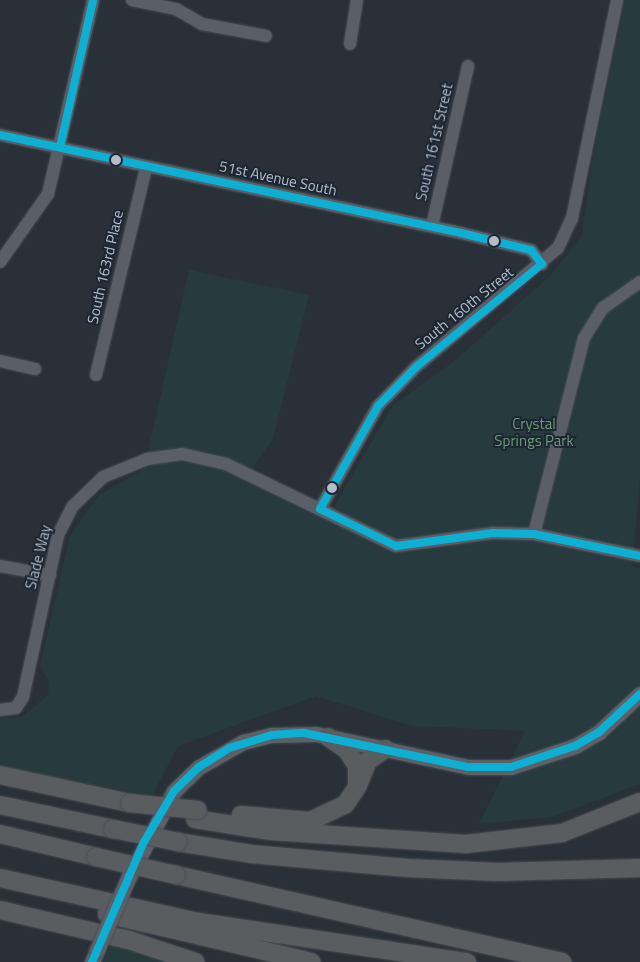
<!DOCTYPE html>
<html>
<head>
<meta charset="utf-8">
<style>
	body { margin:0 }
	#map { position:relative; width:640px; height:962px; overflow:hidden; background:#2a3038; font-family:"Titillium Web",sans-serif }
	div>[style] { position:absolute }
	.green>* { inset:0; background:#273a3e }
	.roads { filter:drop-shadow(0 0 1px #484c53) drop-shadow(0 0 1px #484c53) }
	.minor>* { height:12px; margin:-6px; padding:0 6px; transform-origin:6px; border-radius:6px; background:#5a5e66 }
	.major>* { height:15px; margin:-7.5px; padding:0 7.5px; transform-origin:7.5px; border-radius:7.5px; background:#5c6168 }
	.highway>* { height:18px; margin:-9px; padding:0 9px; transform-origin:9px; border-radius:9px; background:#5a5d60 }
	.bridges { filter:drop-shadow(0 0 1px #484c55) drop-shadow(0 0 1px #484c55) }
	.major-bridge>* { height:15px; margin:-7.5px; padding:0 7.5px; transform-origin:7.5px; border-radius:7.5px; background:#5c6168 }
	.highway-bridge>* { height:18px; margin:-9px; padding:0 9px; transform-origin:9px; border-radius:9px; background:#5a5d60 }
	.bus-1>* { height:8px; margin:-4px; padding:0 4px; transform-origin:4px; border-radius:4px; background:#0dafd3 }
	.dots>* { width:14px; height:14px; translate:-50% -50%; box-sizing:border-box; border:2px solid #1d2633; border-radius:50% }
	span { translate:-50% -50%; white-space:nowrap; text-align:center; line-height:1.15; -webkit-text-stroke:4px #1d2633; paint-order:stroke }
	.street-label { font-size:15px; color:#b4bcc9 }
	.park-label { font-size:15px; color:#6b9a76 }
</style>
</head>
<body>
<div id="map">
	<div class="green">
		<div style="clip-path:polygon(625px 0,640px 0,640px 480px,632px 566px,640px 569px,640px 784px,552px 817px,479px 824px,525px 731px,412px 726px,316px 696px,178px 746px,152px 796px,0 767px,0 718px,22px 717px,48px 695px,49px 681px,40px 666px,70px 536px,98px 496px,144px 469px,189px 270px,309px 295px,273px 439px,252px 468px,334px 507px,393px 405px,452px 363px,551px 275px,582px 235px,594px 150px)"></div>
		<div style="clip-path:polygon(111px 943px,172px 962px,103px 962px)"></div>
	</div>
	<div class="roads">
		<div class="minor">
			<div style="left:132px;top:0;width:45px;rotate:11.6deg"></div>
			<div style="left:176px;top:9px;width:30px;rotate:30deg"></div>
			<div style="left:202px;top:24px;width:65px;rotate:10.6deg"></div>
			<div style="left:350px;top:44px;width:45px;rotate:-81deg"></div>
			<div style="left:0;top:135px;width:471px;rotate:12deg"></div>
			<div style="left:461px;top:233px;width:72px;rotate:13.7deg"></div>
			<div style="left:531px;top:250px;width:18px;rotate:52deg"></div>
			<div style="left:432px;top:226px;width:164px;rotate:-77.3deg"></div>
			<div style="left:0;top:262px;width:83px;rotate:-54.8deg"></div>
			<div style="left:48px;top:194px;width:199px;rotate:-76.9deg"></div>
			<div style="left:0;top:361px;width:36px;rotate:13deg"></div>
			<div style="left:96px;top:375px;width:213px;rotate:-76.4deg"></div>
			<div style="left:320px;top:509px;width:118px;rotate:-60.6deg"></div>
			<div style="left:378px;top:406px;width:54px;rotate:-45.7deg"></div>
			<div style="left:416px;top:367px;width:185px;rotate:-40deg"></div>
			<div style="left:558px;top:248px;width:33px;rotate:-65deg"></div>
			<div style="left:572px;top:218px;width:223px;rotate:-78.3deg"></div>
			<div style="left:534px;top:534px;width:202px;rotate:-75.7deg"></div>
			<div style="left:584px;top:338px;width:36px;rotate:-58deg"></div>
			<div style="left:603px;top:308px;width:45px;rotate:-35.1deg"></div>
			<div style="left:0;top:566px;width:51px;rotate:10.2deg"></div>
			<div style="left:0;top:710px;width:16px;rotate:-7deg"></div>
			<div style="left:16px;top:708px;width:13px;rotate:-58deg"></div>
			<div style="left:23px;top:697px;width:166px;rotate:-77.8deg"></div>
			<div style="left:58px;top:535px;width:33px;rotate:-63deg"></div>
			<div style="left:73px;top:506px;width:42px;rotate:-44deg"></div>
			<div style="left:103px;top:477px;width:48px;rotate:-22.2deg"></div>
			<div style="left:147px;top:459px;width:35px;rotate:-8deg"></div>
			<div style="left:182px;top:454px;width:45px;rotate:12.8deg"></div>
			<div style="left:226px;top:464px;width:189px;rotate:25.8deg"></div>
			<div style="left:396px;top:546px;width:98px;rotate:-7.6deg"></div>
			<div style="left:493px;top:533px;width:41px;rotate:1.4deg"></div>
			<div style="left:534px;top:534px;width:108px;rotate:11.7deg"></div>
		</div>
		<div class="major">
			<div style="left:130px;top:875px;width:95px;rotate:-62.4deg"></div>
			<div style="left:174px;top:791px;width:35px;rotate:-44deg"></div>
			<div style="left:199px;top:767px;width:51px;rotate:-29.6deg"></div>
			<div style="left:243px;top:742px;width:30px;rotate:-14deg"></div>
			<div style="left:272px;top:735px;width:44px;rotate:-1.3deg"></div>
			<div style="left:316px;top:734px;width:156px;rotate:12.2deg"></div>
			<div style="left:468px;top:767px;width:43px"></div>
			<div style="left:511px;top:767px;width:67px;rotate:-18.2deg"></div>
			<div style="left:575px;top:746px;width:28px;rotate:-30deg"></div>
			<div style="left:599px;top:732px;width:56px;rotate:-42.8deg"></div>
			<div style="left:92px;top:962px;width:13px;rotate:-67deg"></div>
		</div>
		<div class="highway">
			<div style="left:0;top:775px;width:133px;rotate:12.2deg"></div>
			<div style="left:359px;top:783px;width:24px;rotate:-68deg"></div>
			<div style="left:368px;top:761px;width:21px;rotate:-35deg"></div>
			<div style="left:0;top:805px;width:116px;rotate:12deg"></div>
			<div style="left:241px;top:815px;width:69px;rotate:5deg"></div>
			<div style="left:310px;top:821px;width:38px;rotate:-25deg"></div>
			<div style="left:345px;top:805px;width:22px;rotate:-56deg"></div>
			<div style="left:357px;top:787px;width:21px;rotate:-90deg"></div>
			<div style="left:357px;top:766px;width:19px;rotate:-122deg"></div>
			<div style="left:347px;top:750px;width:23px;rotate:-146deg"></div>
			<div style="left:195px;top:819px;width:77px;rotate:9deg"></div>
			<div style="left:271px;top:831px;width:195px;rotate:3.8deg"></div>
			<div style="left:466px;top:844px;width:97px;rotate:-6.5deg"></div>
			<div style="left:562px;top:833px;width:84px;rotate:-21.7deg"></div>
			<div style="left:0;top:834px;width:99px;rotate:13.5deg"></div>
			<div style="left:178px;top:842px;width:74px;rotate:9.3deg"></div>
			<div style="left:251px;top:854px;width:157px;rotate:5.1deg"></div>
			<div style="left:407px;top:868px;width:91px;rotate:2.5deg"></div>
			<div style="left:498px;top:872px;width:142px;rotate:-1.6deg"></div>
			<div style="left:176px;top:875px;width:396px;rotate:12.7deg"></div>
			<div style="left:0;top:878px;width:203px;rotate:12.5deg"></div>
			<div style="left:198px;top:922px;width:272px;rotate:8.5deg"></div>
			<div style="left:0;top:910px;width:132px;rotate:13.1deg"></div>
			<div style="left:129px;top:940px;width:70px;rotate:18.4deg"></div>
			<div style="left:107px;top:914px;width:210px;rotate:13.2deg"></div>
		</div>
	</div>
	<div class="bridges">
		<div class="major-bridge">
			<div style="left:97px;top:950px;width:81px;rotate:-66.6deg"></div>
		</div>
		<div class="highway-bridge">
			<div style="left:130px;top:803px;width:68px;rotate:5.9deg"></div>
			<div style="left:113px;top:829px;width:66px;rotate:11.3deg"></div>
			<div style="left:96px;top:857px;width:82px;rotate:12.7deg"></div>
		</div>
	</div>
	<div class="bus-1">
		<div style="left:0;top:135px;width:471px;rotate:12deg"></div>
		<div style="left:461px;top:233px;width:72px;rotate:13.7deg"></div>
		<div style="left:531px;top:250px;width:18px;rotate:52deg"></div>
		<div style="left:60px;top:147px;width:151px;rotate:-77.3deg"></div>
		<div style="left:320px;top:509px;width:118px;rotate:-60.6deg"></div>
		<div style="left:378px;top:406px;width:54px;rotate:-45.7deg"></div>
		<div style="left:416px;top:367px;width:163px;rotate:-39.3deg"></div>
		<div style="left:320px;top:509px;width:85px;rotate:26deg"></div>
		<div style="left:396px;top:546px;width:98px;rotate:-7.6deg"></div>
		<div style="left:493px;top:533px;width:41px;rotate:1.4deg"></div>
		<div style="left:534px;top:534px;width:108px;rotate:11.7deg"></div>
		<div style="left:92px;top:962px;width:131px;rotate:-66.6deg"></div>
		<div style="left:144px;top:842px;width:59px;rotate:-59.5deg"></div>
		<div style="left:174px;top:791px;width:35px;rotate:-44deg"></div>
		<div style="left:199px;top:767px;width:36px;rotate:-32deg"></div>
		<div style="left:229px;top:748px;width:45px;rotate:-16.8deg"></div>
		<div style="left:272px;top:735px;width:32px;rotate:-4deg"></div>
		<div style="left:304px;top:733px;width:167px;rotate:11.7deg"></div>
		<div style="left:468px;top:767px;width:43px"></div>
		<div style="left:511px;top:767px;width:67px;rotate:-18.2deg"></div>
		<div style="left:575px;top:746px;width:28px;rotate:-30deg"></div>
		<div style="left:599px;top:732px;width:56px;rotate:-42.8deg"></div>
	</div>
	<div class="dots">
		<div style="left:116px;top:160px;background:#b4bcc9"></div>
		<div style="left:494px;top:241px;background:#b4bcc9"></div>
		<div style="left:332px;top:488px;background:#b4bcc9"></div>
	</div>
	<div class="street-label">
		<span style="left:434px;top:142px;rotate:-77deg">South 161st Street</span>
		<span style="left:278px;top:178px;rotate:12deg">51st Avenue South</span>
		<span style="left:105px;top:267px;rotate:-77deg">South 163rd Place</span>
		<span style="left:464px;top:308px;rotate:-39deg">South 160th Street</span>
		<span style="left:38px;top:557px;rotate:-76deg">Slade Way</span>
	</div>
	<div class="park-label">
		<span style="left:534px;top:432px">Crystal<br>Springs Park</span>
	</div>
</div>
</body>
</html>
